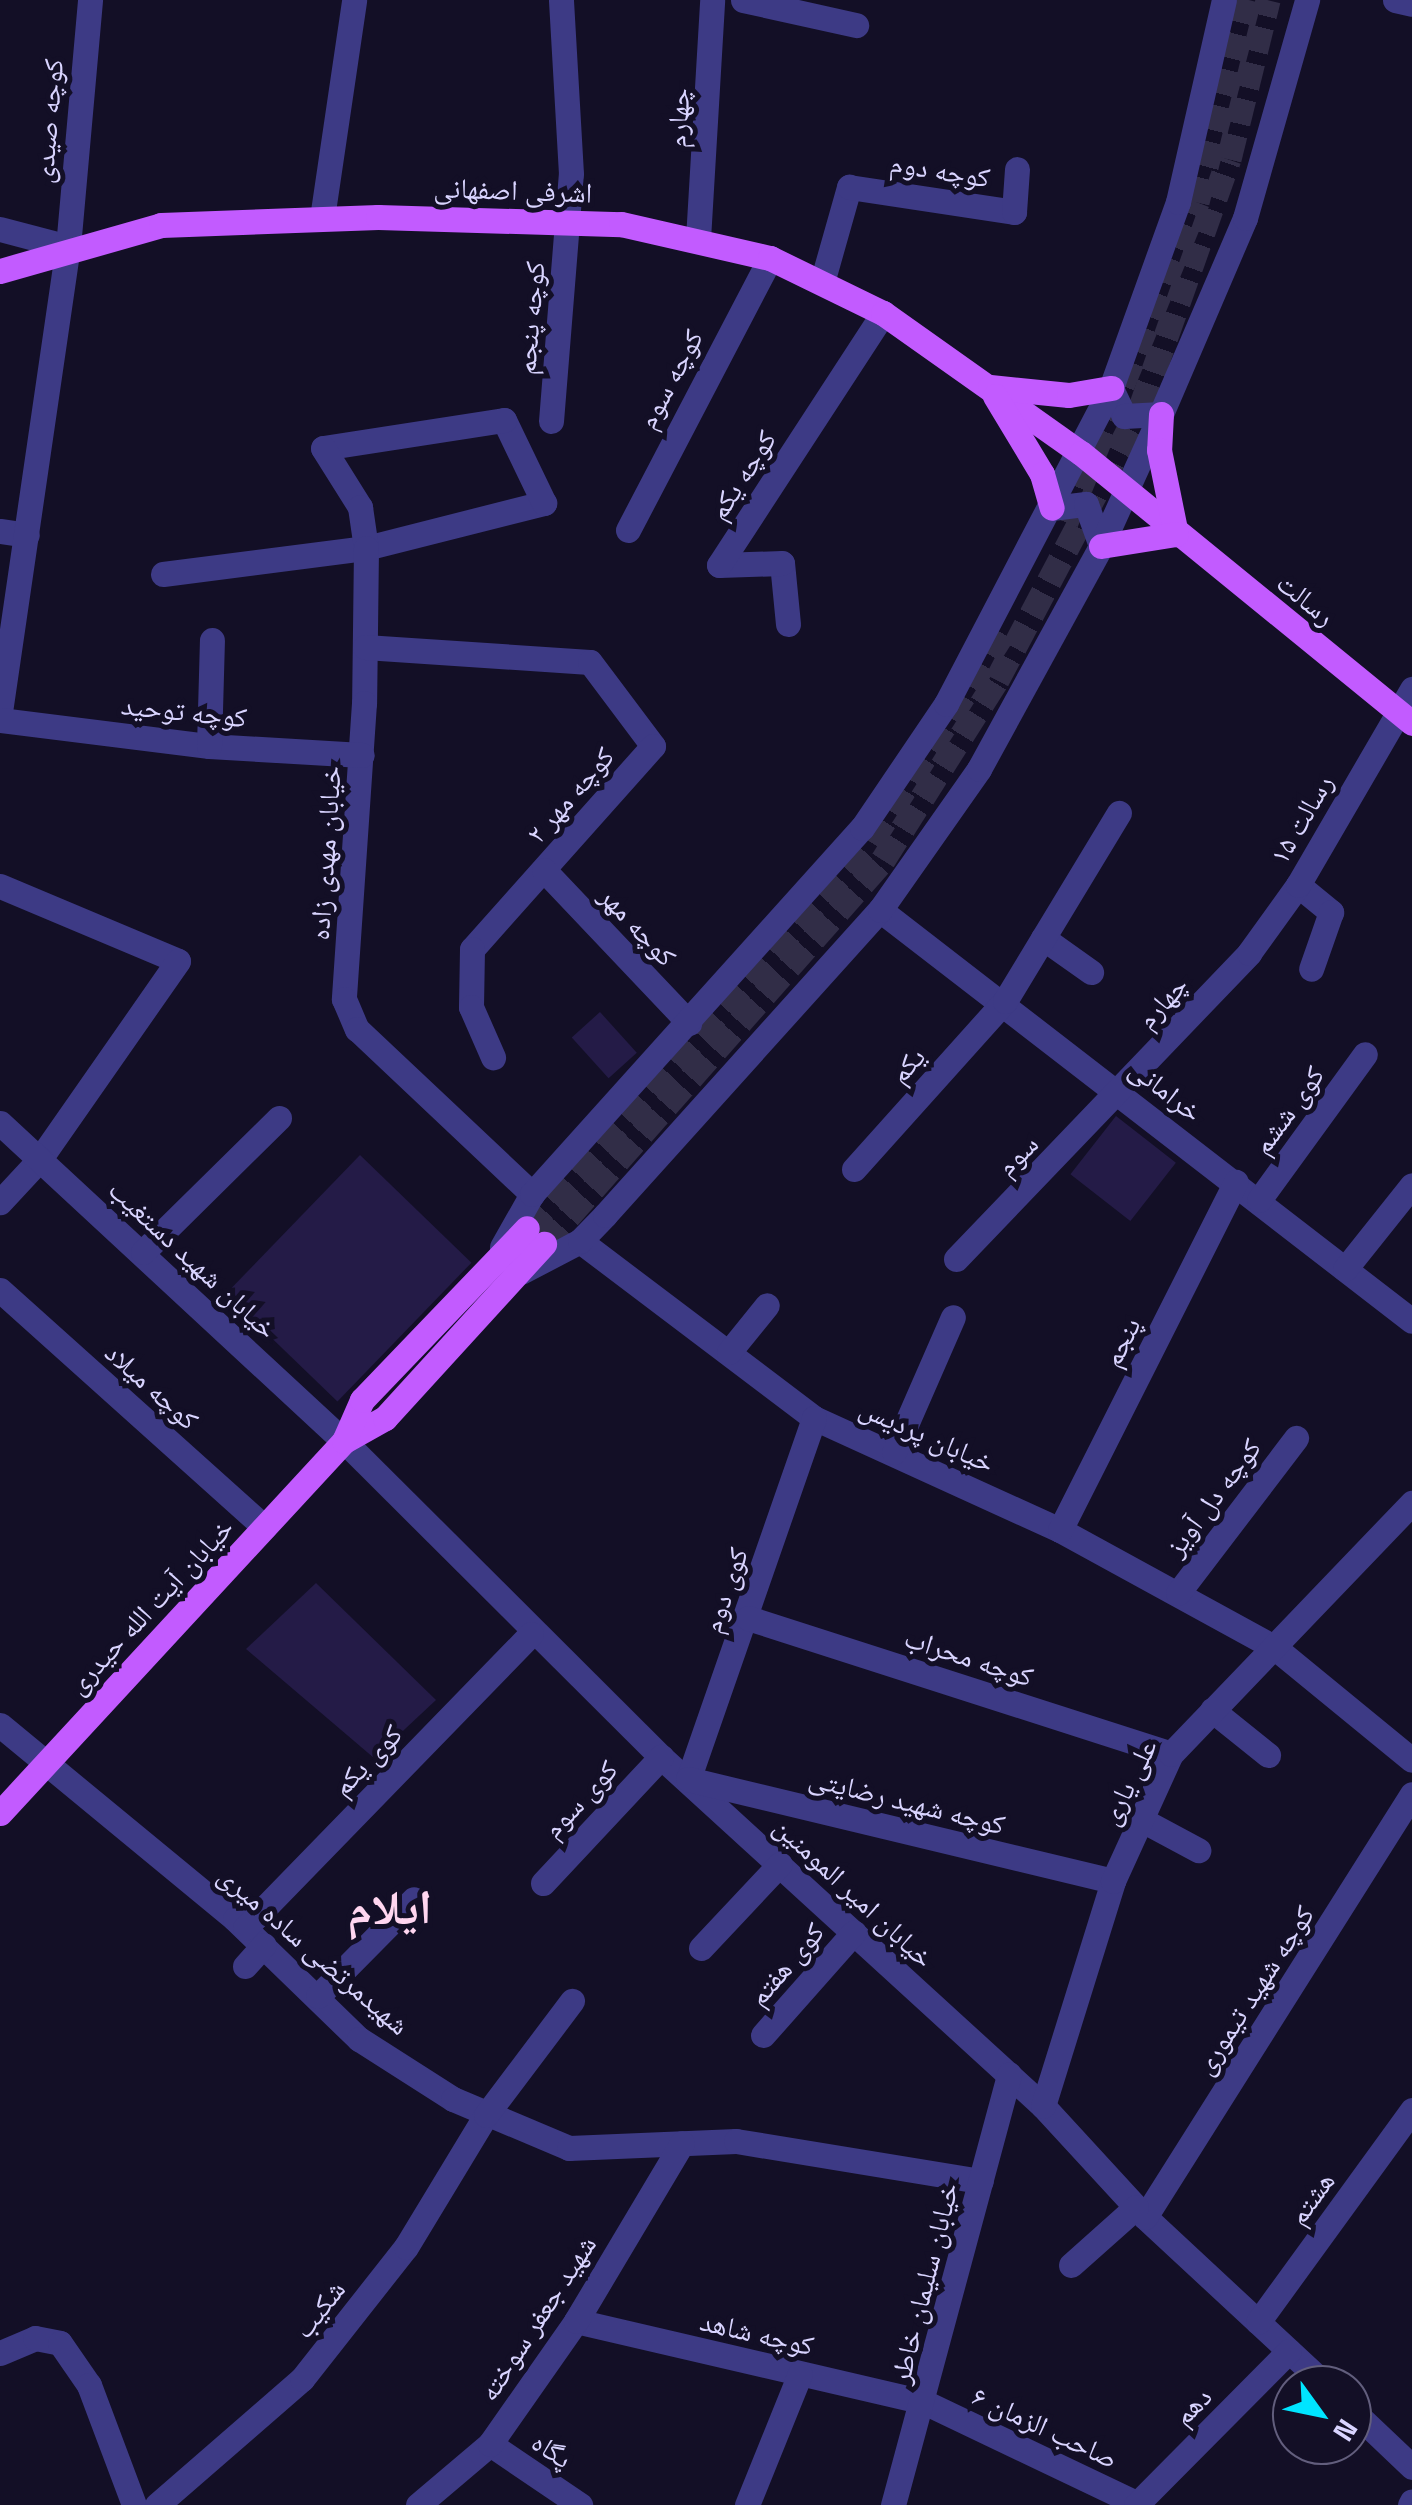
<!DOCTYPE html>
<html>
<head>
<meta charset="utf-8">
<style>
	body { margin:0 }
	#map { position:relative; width:1412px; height:2505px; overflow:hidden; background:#130f26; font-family:"Space Grotesk","Noto Naskh Arabic",sans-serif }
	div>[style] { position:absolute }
	.building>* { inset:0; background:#241b47; transform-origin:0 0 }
	.major-tunnel>* { height:25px; margin-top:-12.5px; transform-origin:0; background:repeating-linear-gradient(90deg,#312d47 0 25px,transparent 0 37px) }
	.minor>* { height:25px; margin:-12.5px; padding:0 12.5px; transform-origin:12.5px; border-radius:12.5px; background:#3d3a85 }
	.major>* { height:25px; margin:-12.5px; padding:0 12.5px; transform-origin:12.5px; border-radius:12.5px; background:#c25bff }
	span { translate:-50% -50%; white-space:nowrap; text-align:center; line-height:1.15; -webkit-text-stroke:10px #130f26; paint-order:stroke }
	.street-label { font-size:28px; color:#d9d4ff }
	.town-label { font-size:48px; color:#ffd6f0; font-weight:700 }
	.north { position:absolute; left:1272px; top:2365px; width:100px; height:100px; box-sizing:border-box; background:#130f26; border:2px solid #625e7d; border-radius:50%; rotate:123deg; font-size:28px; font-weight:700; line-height:40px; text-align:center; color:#d9d4ff }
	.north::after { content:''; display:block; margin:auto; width:35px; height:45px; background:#00e5ff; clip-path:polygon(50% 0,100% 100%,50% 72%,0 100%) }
</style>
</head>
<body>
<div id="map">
	<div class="building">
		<div style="left:600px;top:1012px;width:55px;height:38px;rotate:48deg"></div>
		<div style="left:1116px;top:1116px;width:76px;height:74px;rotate:38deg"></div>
		<div style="left:360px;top:1155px;width:155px;height:193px;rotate:44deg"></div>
		<div style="clip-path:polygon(316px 1583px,436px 1700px,374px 1758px,246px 1649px)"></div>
	</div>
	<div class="major-tunnel">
		<div style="left:1066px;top:522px;width:346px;rotate:-67.7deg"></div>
		<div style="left:1197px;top:202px;width:209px;rotate:-75.6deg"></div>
		<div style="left:527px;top:1228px;width:517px;rotate:-48.29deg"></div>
		<div style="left:871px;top:842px;width:254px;rotate:-57.7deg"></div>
		<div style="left:544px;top:1244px;width:512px;rotate:-48.56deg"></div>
		<div style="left:883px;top:860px;width:213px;rotate:-57.7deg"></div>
		<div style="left:997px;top:680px;width:309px;rotate:-62.2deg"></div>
		<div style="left:1141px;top:407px;width:263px;rotate:-70.5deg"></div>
		<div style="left:1229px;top:159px;width:164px;rotate:-76.2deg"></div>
	</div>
	<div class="minor">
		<div style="left:743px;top:0;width:116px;rotate:12.5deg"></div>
		<div style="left:1395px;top:0;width:17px;rotate:13deg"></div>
		<div style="left:322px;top:218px;width:220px;rotate:-81.6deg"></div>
		<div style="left:0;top:229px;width:70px;rotate:14.8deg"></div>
		<div style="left:698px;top:239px;width:239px;rotate:-86.6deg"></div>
		<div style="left:823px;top:279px;width:96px;rotate:-74.2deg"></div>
		<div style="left:849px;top:187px;width:167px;rotate:8.6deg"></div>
		<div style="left:1014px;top:212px;width:43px;rotate:-86deg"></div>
		<div style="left:1111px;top:388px;width:31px;rotate:65deg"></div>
		<div style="left:1124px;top:416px;width:37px;rotate:-3deg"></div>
		<div style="left:551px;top:421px;width:248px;rotate:-85.4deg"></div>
		<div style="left:571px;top:174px;width:174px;rotate:-93.3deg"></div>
		<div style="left:1052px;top:508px;width:34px;rotate:-7deg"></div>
		<div style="left:1086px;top:504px;width:45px;rotate:70.3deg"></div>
		<div style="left:628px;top:530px;width:307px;rotate:-62.4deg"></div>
		<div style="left:0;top:531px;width:27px;rotate:8deg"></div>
		<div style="left:163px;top:574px;width:205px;rotate:-7.3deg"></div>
		<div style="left:366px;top:548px;width:184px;rotate:-14.2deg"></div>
		<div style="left:544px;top:503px;width:92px;rotate:-115.7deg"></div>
		<div style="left:504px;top:420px;width:183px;rotate:171.2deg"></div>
		<div style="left:323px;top:448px;width:70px;rotate:57.9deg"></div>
		<div style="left:360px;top:507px;width:41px;rotate:81.7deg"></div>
		<div style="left:366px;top:548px;width:155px;rotate:90.7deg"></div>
		<div style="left:364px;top:703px;width:297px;rotate:93.9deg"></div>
		<div style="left:344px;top:999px;width:33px;rotate:67deg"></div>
		<div style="left:357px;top:1029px;width:241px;rotate:43.3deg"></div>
		<div style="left:788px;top:624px;width:61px;rotate:-95.6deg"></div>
		<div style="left:782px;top:563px;width:63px;rotate:178.2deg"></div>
		<div style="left:719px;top:565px;width:301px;rotate:-56.9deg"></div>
		<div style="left:365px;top:647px;width:225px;rotate:3.8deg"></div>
		<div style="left:590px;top:662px;width:105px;rotate:53.1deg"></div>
		<div style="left:653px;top:746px;width:272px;rotate:131.7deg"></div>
		<div style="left:472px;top:949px;width:58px;rotate:91deg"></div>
		<div style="left:471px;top:1007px;width:55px;rotate:66.3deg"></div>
		<div style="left:0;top:712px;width:470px;rotate:-81.7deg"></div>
		<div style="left:68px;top:247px;width:248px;rotate:-84.9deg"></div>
		<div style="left:0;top:720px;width:211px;rotate:7.1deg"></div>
		<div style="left:209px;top:746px;width:153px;rotate:3.4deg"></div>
		<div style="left:209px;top:746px;width:106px;rotate:-88.4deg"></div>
		<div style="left:544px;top:870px;width:211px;rotate:46.5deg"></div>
		<div style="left:1298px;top:885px;width:43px;rotate:39.3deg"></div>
		<div style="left:1331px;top:912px;width:60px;rotate:109.3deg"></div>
		<div style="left:0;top:886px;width:193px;rotate:22.8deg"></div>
		<div style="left:178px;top:961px;width:241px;rotate:124.9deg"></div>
		<div style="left:40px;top:1159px;width:59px;rotate:132.9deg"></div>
		<div style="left:880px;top:910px;width:672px;rotate:37.69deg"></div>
		<div style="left:1043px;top:938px;width:59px;rotate:35.3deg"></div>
		<div style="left:0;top:1123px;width:468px;rotate:42.8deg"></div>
		<div style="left:344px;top:1441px;width:448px;rotate:44.9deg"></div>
		<div style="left:661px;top:1757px;width:517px;rotate:42.42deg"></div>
		<div style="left:1043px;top:2106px;width:151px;rotate:47.4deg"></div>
		<div style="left:1145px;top:2217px;width:247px;rotate:42.9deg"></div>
		<div style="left:854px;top:1169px;width:226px;rotate:-48.1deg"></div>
		<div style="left:1005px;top:1001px;width:220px;rotate:-58.8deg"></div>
		<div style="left:1259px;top:1200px;width:180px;rotate:-54deg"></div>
		<div style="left:580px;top:1241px;width:293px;rotate:37.1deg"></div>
		<div style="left:814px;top:1418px;width:270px;rotate:24.5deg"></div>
		<div style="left:1060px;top:1530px;width:244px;rotate:28.7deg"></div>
		<div style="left:1274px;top:1647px;width:178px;rotate:39.3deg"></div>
		<div style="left:502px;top:1247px;width:61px;rotate:-60.5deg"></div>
		<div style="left:532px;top:1194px;width:493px;rotate:-48deg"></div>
		<div style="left:862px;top:828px;width:150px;rotate:-55.9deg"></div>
		<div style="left:946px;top:704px;width:356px;rotate:-62.4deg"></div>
		<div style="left:1111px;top:388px;width:198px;rotate:-70.2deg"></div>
		<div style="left:1178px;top:202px;width:207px;rotate:-77.2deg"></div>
		<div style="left:143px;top:1252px;width:191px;rotate:-44.6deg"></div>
		<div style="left:956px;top:1259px;width:424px;rotate:-46.2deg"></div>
		<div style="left:1249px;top:953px;width:84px;rotate:-54.2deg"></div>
		<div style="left:1298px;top:885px;width:227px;rotate:-59.8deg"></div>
		<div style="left:1345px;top:1269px;width:107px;rotate:-51.4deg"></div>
		<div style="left:521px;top:1272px;width:67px;rotate:-27.7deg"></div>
		<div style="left:580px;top:1241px;width:36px;rotate:-46deg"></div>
		<div style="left:605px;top:1215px;width:411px;rotate:-48deg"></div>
		<div style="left:880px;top:910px;width:172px;rotate:-54.9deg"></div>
		<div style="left:979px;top:769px;width:254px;rotate:-61.3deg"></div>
		<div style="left:1101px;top:546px;width:145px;rotate:-65.6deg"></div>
		<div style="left:1161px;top:414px;width:213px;rotate:-66.8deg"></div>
		<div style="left:1245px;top:218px;width:227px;rotate:-74.1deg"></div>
		<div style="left:0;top:1290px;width:355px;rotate:41.9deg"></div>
		<div style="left:729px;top:1352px;width:60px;rotate:-51deg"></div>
		<div style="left:814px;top:1418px;width:382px;rotate:109.2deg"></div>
		<div style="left:688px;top:1779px;width:437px;rotate:13.5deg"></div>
		<div style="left:894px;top:1452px;width:147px;rotate:-66.4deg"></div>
		<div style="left:1060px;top:1530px;width:390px;rotate:-63.2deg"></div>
		<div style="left:1178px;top:1593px;width:195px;rotate:-52.7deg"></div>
		<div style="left:748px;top:1618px;width:444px;rotate:17.8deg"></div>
		<div style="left:1212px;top:1710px;width:72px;rotate:38.8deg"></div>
		<div style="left:0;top:1725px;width:305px;rotate:39.5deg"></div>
		<div style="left:235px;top:1919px;width:173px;rotate:44.1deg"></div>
		<div style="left:359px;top:2039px;width:112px;rotate:32.6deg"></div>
		<div style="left:453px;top:2099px;width:126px;rotate:22.9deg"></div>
		<div style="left:569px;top:2148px;width:167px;rotate:-2.4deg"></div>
		<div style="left:736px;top:2141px;width:248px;rotate:9.3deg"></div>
		<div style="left:1142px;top:1820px;width:64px;rotate:28.2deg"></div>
		<div style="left:543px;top:1883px;width:173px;rotate:-46.9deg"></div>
		<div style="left:245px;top:1928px;width:410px;rotate:-45.8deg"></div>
		<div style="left:701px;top:1948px;width:115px;rotate:-46.8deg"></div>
		<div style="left:245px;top:1966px;width:28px;rotate:-48deg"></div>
		<div style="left:318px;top:1996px;width:136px;rotate:-45.3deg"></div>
		<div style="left:763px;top:2035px;width:137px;rotate:-48.5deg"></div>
		<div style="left:1043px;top:2106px;width:236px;rotate:-72.7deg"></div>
		<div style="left:1113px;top:1881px;width:140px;rotate:-65.5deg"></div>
		<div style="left:1171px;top:1754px;width:348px;rotate:-46.2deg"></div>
		<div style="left:1145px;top:2217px;width:500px;rotate:-57.74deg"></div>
		<div style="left:1071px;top:2265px;width:87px;rotate:-41.7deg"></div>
		<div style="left:576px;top:2321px;width:357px;rotate:13.1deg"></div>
		<div style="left:924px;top:2402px;width:239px;rotate:25.5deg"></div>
		<div style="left:1258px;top:2322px;width:262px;rotate:-54deg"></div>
		<div style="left:0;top:2353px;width:38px;rotate:-23deg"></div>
		<div style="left:35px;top:2338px;width:25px;rotate:11deg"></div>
		<div style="left:60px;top:2343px;width:51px;rotate:55.4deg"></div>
		<div style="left:89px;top:2385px;width:128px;rotate:69.4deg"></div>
		<div style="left:1352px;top:2410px;width:83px;rotate:43.5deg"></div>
		<div style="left:490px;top:2444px;width:109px;rotate:34.1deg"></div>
		<div style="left:157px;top:2505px;width:192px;rotate:-41deg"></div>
		<div style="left:302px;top:2379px;width:168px;rotate:-51.8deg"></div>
		<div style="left:406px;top:2247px;width:154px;rotate:-58.8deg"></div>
		<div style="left:486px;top:2115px;width:143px;rotate:-53deg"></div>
		<div style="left:418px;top:2505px;width:94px;rotate:-40.3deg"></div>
		<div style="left:490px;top:2444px;width:150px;rotate:-55deg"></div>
		<div style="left:576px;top:2321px;width:207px;rotate:-59.2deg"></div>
		<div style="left:747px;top:2505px;width:141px;rotate:-68deg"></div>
		<div style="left:893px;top:2505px;width:446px;rotate:-74.9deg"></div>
		<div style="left:1136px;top:2505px;width:217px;rotate:-45.2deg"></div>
		<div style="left:1410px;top:2505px;width:4px;rotate:-63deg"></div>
	</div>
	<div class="major">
		<div style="left:0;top:271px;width:167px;rotate:-15.9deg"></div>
		<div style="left:161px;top:225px;width:217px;rotate:-2.1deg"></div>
		<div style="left:378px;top:217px;width:243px;rotate:1.7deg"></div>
		<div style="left:621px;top:224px;width:153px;rotate:12.9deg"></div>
		<div style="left:770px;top:258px;width:126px;rotate:26deg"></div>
		<div style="left:883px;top:313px;width:242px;rotate:35.3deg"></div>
		<div style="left:1081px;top:453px;width:427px;rotate:39.2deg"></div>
		<div style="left:990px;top:387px;width:79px;rotate:5.8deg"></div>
		<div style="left:1069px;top:395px;width:43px;rotate:-9.5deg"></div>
		<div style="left:995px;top:396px;width:91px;rotate:58.9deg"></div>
		<div style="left:1042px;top:474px;width:35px;rotate:74deg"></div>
		<div style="left:1161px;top:414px;width:36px;rotate:93deg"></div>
		<div style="left:1159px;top:450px;width:86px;rotate:78.6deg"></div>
		<div style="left:1101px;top:546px;width:76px;rotate:-9.1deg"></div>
		<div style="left:344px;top:1441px;width:47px;rotate:-29.3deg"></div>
		<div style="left:385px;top:1418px;width:236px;rotate:-47.6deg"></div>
		<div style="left:0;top:1813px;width:507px;rotate:-47.24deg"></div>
		<div style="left:344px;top:1441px;width:45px;rotate:-66.3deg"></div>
		<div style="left:362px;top:1400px;width:238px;rotate:-46.2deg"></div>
	</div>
	<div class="street-label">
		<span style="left:678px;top:118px;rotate:-87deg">چهارم</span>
		<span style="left:48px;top:121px;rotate:-85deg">کوچه صیدی</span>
		<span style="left:940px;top:170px;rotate:9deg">کوچه دوم</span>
		<span style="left:513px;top:190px;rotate:2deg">اشرفی اصفهانی</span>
		<span style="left:530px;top:318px;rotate:-85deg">کوچه پنجم</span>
		<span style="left:670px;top:379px;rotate:-62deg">کوچه سوم</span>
		<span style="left:742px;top:475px;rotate:-57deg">کوچه یکم</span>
		<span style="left:1306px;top:599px;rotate:39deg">رسالت</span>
		<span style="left:184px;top:711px;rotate:6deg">کوچه توحید</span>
		<span style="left:570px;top:795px;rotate:-49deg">کوچه مهر ۲</span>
		<span style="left:1301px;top:819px;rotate:-60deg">رسالت ۱۵</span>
		<span style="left:325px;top:853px;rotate:-86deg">خیابان مهدی زاده</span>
		<span style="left:638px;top:926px;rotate:47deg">کوچه مهر</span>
		<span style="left:1162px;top:1002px;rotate:-48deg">چهارم</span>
		<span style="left:907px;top:1065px;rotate:-48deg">یکم</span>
		<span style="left:1166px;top:1090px;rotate:38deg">خرامانی</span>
		<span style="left:1288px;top:1110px;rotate:-54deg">کوی ششم</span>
		<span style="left:1017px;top:1155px;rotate:-45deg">سوم</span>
		<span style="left:193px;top:1259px;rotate:43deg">خیابان شهید دستغیب</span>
		<span style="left:1121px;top:1342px;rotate:-63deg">پنجم</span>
		<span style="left:152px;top:1386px;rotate:42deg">کوچه میلاد</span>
		<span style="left:927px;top:1435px;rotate:24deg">خیابان پردیس</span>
		<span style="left:1213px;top:1497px;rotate:-53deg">کوچه دل آویز</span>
		<span style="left:725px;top:1590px;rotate:-71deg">کوی دوم</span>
		<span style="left:150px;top:1606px;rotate:-47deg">خیابان آیت الله حیدری</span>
		<span style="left:969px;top:1657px;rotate:18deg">کوچه محراب</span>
		<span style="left:367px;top:1760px;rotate:-46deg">کوی یکم</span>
		<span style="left:1128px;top:1782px;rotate:-63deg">علی یاری</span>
		<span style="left:580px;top:1799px;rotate:-47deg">کوی سوم</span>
		<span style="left:907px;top:1801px;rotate:14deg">کوچه شهید رضایتی</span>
		<span style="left:854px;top:1892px;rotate:43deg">خیابان امیر المومنین</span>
		<span style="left:314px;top:1950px;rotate:41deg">شهیدمرتضی ساده میری</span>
		<span style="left:786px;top:1964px;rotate:-49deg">کوی هفتم</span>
		<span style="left:1254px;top:1990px;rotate:-57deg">کوچه شهید تیموری</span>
		<span style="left:1311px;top:2198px;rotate:-54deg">هشتم</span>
		<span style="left:924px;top:2283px;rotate:-76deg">خیابان سلیمان خاطر</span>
		<span style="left:319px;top:2309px;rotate:-52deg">شکیب</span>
		<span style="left:537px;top:2318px;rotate:-57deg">شهید جعفر سوخته</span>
		<span style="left:757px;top:2333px;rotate:13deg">کوچه شاهد</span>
		<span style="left:1192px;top:2406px;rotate:-45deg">دهم</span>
		<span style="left:1045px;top:2427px;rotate:25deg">صاحب الزمان ۶</span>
		<span style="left:552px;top:2450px;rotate:34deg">پگاه</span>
	</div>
	<div class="town-label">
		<span style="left:390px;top:1908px">ایلام</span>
	</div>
	<div class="north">N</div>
</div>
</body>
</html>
